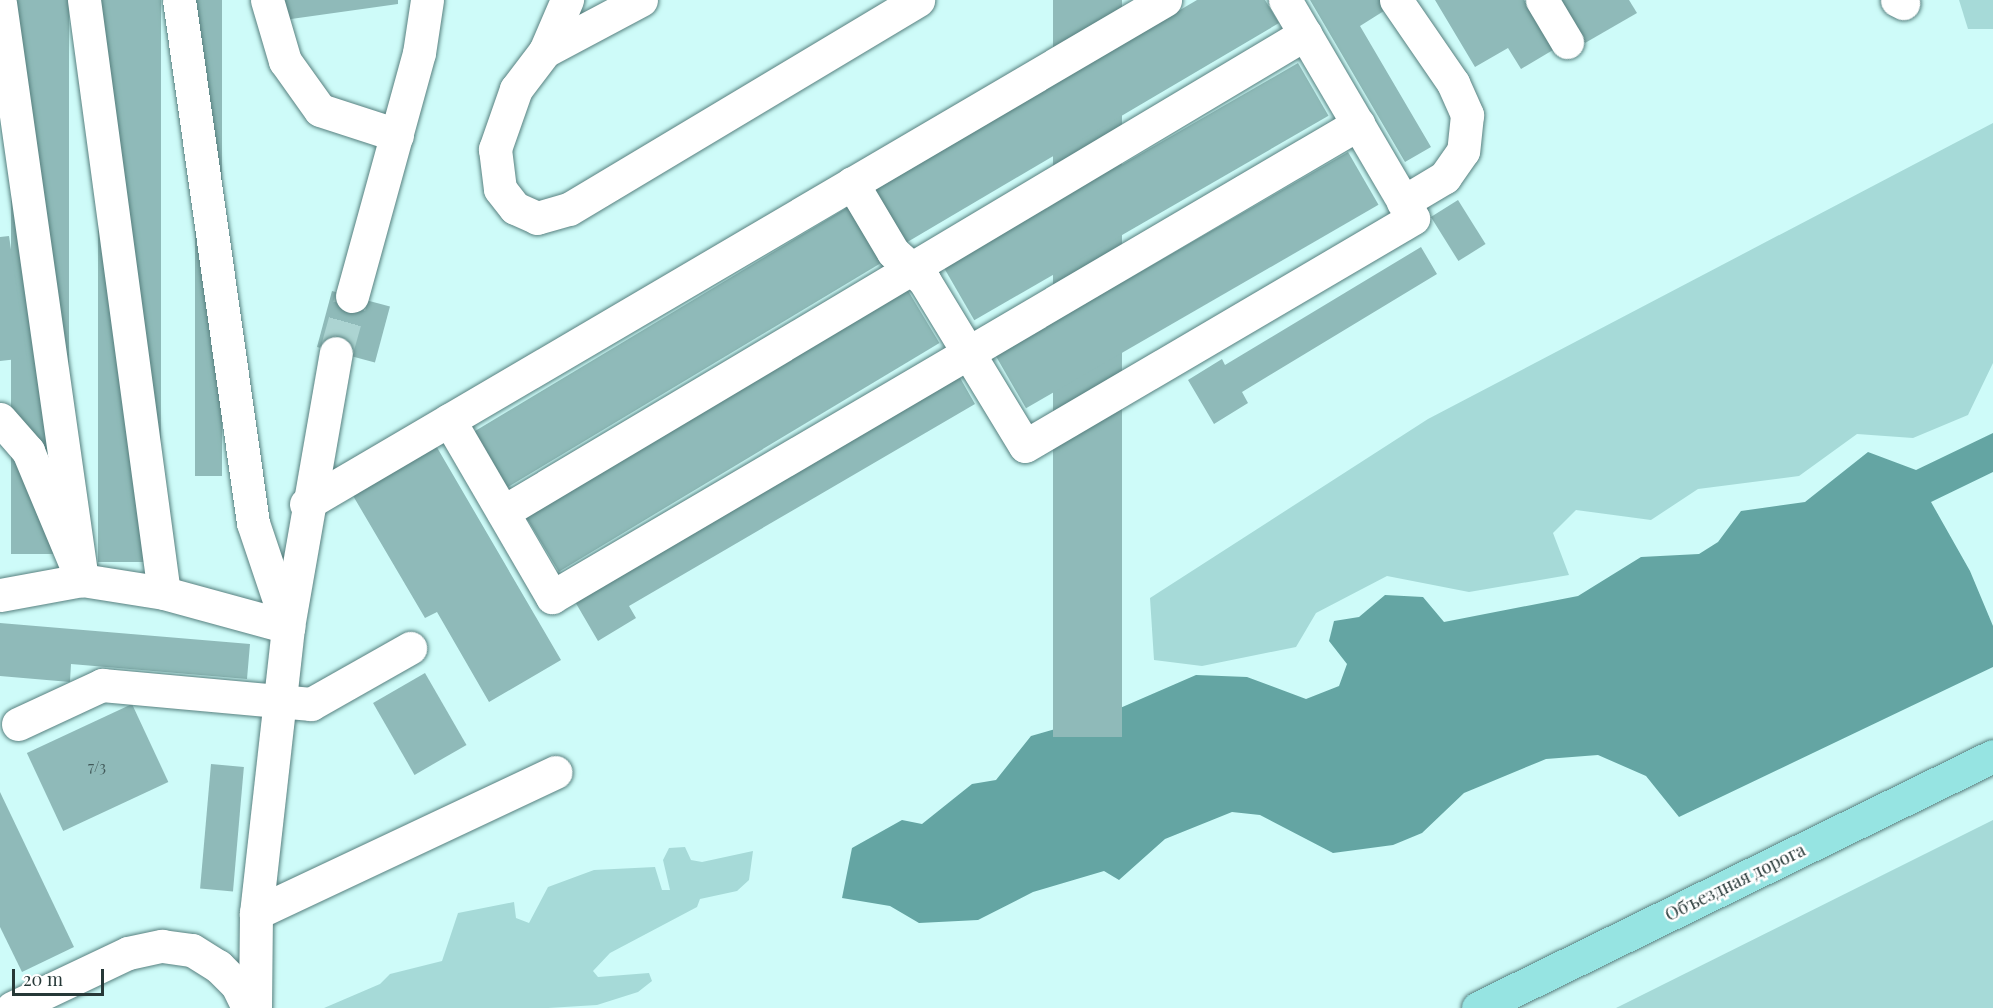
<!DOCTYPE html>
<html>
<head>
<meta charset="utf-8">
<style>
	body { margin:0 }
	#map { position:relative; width:1993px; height:1008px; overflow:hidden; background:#cefbf9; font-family:"Playfair Display",serif }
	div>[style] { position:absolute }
	.green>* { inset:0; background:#a6dad8 }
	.water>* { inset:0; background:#64a5a3 }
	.building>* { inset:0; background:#8fbab9; transform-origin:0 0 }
	.minor-tunnel>* { height:33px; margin-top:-16.5px; transform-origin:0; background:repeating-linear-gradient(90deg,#acd4d2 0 33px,transparent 0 49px) }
	.roads { filter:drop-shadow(0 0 2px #57807f) drop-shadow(0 0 2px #57807f) }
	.minor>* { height:33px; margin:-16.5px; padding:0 16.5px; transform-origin:16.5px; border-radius:16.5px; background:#fff }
	.major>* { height:33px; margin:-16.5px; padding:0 16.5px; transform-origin:16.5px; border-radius:16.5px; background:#96e4e2 }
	span { translate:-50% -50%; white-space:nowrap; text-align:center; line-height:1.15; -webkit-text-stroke:5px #fff; paint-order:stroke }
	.number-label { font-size:15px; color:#405858 }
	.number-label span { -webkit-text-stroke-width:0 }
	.street-label { font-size:18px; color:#263837 }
	.scale { position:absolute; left:12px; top:969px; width:92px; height:27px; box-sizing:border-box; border:3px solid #263837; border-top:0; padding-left:8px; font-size:18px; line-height:21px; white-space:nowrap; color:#263837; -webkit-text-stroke:4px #fff; paint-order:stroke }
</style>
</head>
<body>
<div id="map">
	<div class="green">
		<div style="clip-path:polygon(1959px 0,1993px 0,1993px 29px,1968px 29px)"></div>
		<div style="clip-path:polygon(1993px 123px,1993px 363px,1968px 415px,1913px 438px,1857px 434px,1799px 476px,1698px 489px,1651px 520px,1576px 510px,1553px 533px,1569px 575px,1469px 592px,1387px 576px,1316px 613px,1296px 647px,1202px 666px,1154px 660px,1150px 598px,1428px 419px)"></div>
		<div style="clip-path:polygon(1993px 820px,1993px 1008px,1616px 1008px)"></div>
		<div style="clip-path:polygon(685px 847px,691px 860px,702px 862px,753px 851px,749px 880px,737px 891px,700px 899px,697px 907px,610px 953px,593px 971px,598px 977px,649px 973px,652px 981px,638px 992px,597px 1005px,548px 1008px,324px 1008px,380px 984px,390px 974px,442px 961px,458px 913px,514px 902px,516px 918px,529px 923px,548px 887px,594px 870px,655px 867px,662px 890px,670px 890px,663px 860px,669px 848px)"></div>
	</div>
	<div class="water">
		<div style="clip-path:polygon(1993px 433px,1993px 472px,1931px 502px,1970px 571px,1993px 626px,1993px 667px,1679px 817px,1646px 776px,1598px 755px,1546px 759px,1464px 793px,1422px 833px,1393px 845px,1333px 853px,1260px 815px,1232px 812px,1165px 839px,1119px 880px,1104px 871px,1033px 892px,978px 920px,919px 923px,890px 906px,842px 898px,852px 848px,902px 820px,922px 824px,972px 784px,996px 780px,1031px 736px,1104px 715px,1196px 675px,1247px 677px,1306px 699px,1339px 686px,1347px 664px,1329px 641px,1334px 621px,1359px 617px,1385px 595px,1423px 597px,1444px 622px,1578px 596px,1641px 557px,1699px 554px,1718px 542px,1741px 511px,1805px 502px,1868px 452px,1916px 470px)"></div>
	</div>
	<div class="building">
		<div style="left:11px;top:0;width:58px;height:554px"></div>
		<div style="left:98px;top:0;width:63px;height:562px"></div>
		<div style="left:195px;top:0;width:27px;height:476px"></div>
		<div style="clip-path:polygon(282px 0,398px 0,398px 4px,284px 20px)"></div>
		<div style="left:1053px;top:0;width:69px;height:737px"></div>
		<div style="clip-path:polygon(1197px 0,1265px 0,1279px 23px,904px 244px,873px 191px)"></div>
		<div style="clip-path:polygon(1310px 0,1382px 0,1387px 9px,1360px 26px,1431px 147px,1405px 162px)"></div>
		<div style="clip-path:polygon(1435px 0,1524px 0,1553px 50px,1521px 69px,1508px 48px,1475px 67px)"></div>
		<div style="clip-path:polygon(1559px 0,1629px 0,1637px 13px,1585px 43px)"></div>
		<div style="left:1298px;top:63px;width:61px;height:409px;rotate:60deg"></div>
		<div style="left:1348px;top:152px;width:61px;height:407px;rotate:60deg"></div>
		<div style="left:1458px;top:200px;width:52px;height:32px;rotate:58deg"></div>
		<div style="left:848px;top:207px;width:65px;height:437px;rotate:59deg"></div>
		<div style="clip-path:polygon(9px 236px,27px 358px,0 361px,0 237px)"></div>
		<div style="clip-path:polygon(1421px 247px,1437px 274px,1242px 392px,1248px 403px,1214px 424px,1188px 380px,1222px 359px,1225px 365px)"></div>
		<div style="left:907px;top:289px;width:63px;height:444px;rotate:59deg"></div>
		<div style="left:332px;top:291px;width:60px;height:58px;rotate:15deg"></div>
		<div style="clip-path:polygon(959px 376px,975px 404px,629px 606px,636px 618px,598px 641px,574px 600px)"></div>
		<div style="clip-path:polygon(435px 444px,561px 660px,489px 702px,437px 612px,425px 618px,352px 494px)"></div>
		<div style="clip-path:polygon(0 623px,250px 644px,247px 679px,71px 664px,70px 682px,0 676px)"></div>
		<div style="left:425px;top:673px;width:83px;height:60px;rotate:60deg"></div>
		<div style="left:132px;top:704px;width:86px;height:116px;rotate:65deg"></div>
		<div style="left:211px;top:764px;width:33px;height:125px;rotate:5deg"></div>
		<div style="clip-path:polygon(0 792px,74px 947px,22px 972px,0 927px)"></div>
	</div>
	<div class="minor-tunnel">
		<div style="left:336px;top:353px;width:59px;rotate:-74.3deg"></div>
	</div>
	<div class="roads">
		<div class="minor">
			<div style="left:84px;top:0;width:598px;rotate:82.32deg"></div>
			<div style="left:164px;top:593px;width:129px;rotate:15.3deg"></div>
			<div style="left:288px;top:627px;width:110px;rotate:-108.6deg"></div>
			<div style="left:253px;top:523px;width:528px;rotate:-98.05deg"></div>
			<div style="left:267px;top:0;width:64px;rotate:73.6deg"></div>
			<div style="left:285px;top:61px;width:60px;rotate:54.5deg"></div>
			<div style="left:320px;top:110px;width:81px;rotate:18deg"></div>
			<div style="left:641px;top:0;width:109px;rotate:152deg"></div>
			<div style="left:545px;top:51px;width:48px;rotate:127.3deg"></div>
			<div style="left:516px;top:89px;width:64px;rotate:109.3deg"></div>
			<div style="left:495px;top:149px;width:40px;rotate:82.9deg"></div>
			<div style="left:500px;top:189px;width:24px;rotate:52deg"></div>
			<div style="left:515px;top:208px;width:24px;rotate:24deg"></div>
			<div style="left:537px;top:218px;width:33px;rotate:-16deg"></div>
			<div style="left:569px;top:209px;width:407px;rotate:-30.9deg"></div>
			<div style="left:1396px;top:0;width:101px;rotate:55.5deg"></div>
			<div style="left:1453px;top:83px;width:35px;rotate:66deg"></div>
			<div style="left:1467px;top:115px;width:36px;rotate:96deg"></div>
			<div style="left:1463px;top:151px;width:32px;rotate:125deg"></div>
			<div style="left:1445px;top:177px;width:49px;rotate:149.2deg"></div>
			<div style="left:1542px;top:0;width:49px;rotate:59.2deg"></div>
			<div style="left:1897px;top:0;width:7px;rotate:27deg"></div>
			<div style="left:0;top:3px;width:583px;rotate:81.91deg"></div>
			<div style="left:82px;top:580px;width:83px;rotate:169.6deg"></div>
			<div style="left:545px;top:51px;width:56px;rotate:-66.7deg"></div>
			<div style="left:852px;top:183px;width:80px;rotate:59.3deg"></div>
			<div style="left:893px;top:252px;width:42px;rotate:42.1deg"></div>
			<div style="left:924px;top:280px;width:194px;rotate:58.7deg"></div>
			<div style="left:1025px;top:446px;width:450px;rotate:-30.4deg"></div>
			<div style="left:1413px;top:218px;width:253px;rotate:-120.4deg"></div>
			<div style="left:352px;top:296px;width:252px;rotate:-74.6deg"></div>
			<div style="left:419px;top:53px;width:54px;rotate:-81.4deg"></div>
			<div style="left:0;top:419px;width:43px;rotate:48.8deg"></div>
			<div style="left:28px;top:451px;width:140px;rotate:67.3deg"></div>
			<div style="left:82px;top:580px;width:83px;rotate:9deg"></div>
			<div style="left:449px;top:420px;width:205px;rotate:59.8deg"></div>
			<div style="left:552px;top:597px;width:935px;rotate:-30.41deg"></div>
			<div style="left:306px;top:504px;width:996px;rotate:-30.4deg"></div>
			<div style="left:503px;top:512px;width:934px;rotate:-30.8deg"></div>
			<div style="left:18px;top:724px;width:93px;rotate:-24.9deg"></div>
			<div style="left:102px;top:685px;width:210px;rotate:5.2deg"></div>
			<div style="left:311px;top:704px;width:114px;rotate:-29.5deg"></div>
			<div style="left:256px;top:913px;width:331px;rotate:-25.2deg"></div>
			<div style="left:12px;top:1008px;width:128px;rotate:-25.4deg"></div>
			<div style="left:128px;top:953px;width:35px;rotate:-12deg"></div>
			<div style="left:162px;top:946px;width:30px;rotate:8deg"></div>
			<div style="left:192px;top:950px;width:31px;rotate:32deg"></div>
			<div style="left:218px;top:966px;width:27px;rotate:45deg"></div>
			<div style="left:237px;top:985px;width:25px;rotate:64deg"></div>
			<div style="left:255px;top:1008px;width:95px;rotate:-89.4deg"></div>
			<div style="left:256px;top:913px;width:288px;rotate:-83.6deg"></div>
			<div style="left:288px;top:627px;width:278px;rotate:-80.1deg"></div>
		</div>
		<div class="major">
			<div style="left:1478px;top:1008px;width:573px;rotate:-26.07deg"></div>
		</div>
	</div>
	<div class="number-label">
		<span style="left:97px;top:767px">7/3</span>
	</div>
	<div class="street-label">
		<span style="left:1735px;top:882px;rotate:-26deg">Объездная дорога</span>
	</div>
	<div class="scale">20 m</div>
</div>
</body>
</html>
